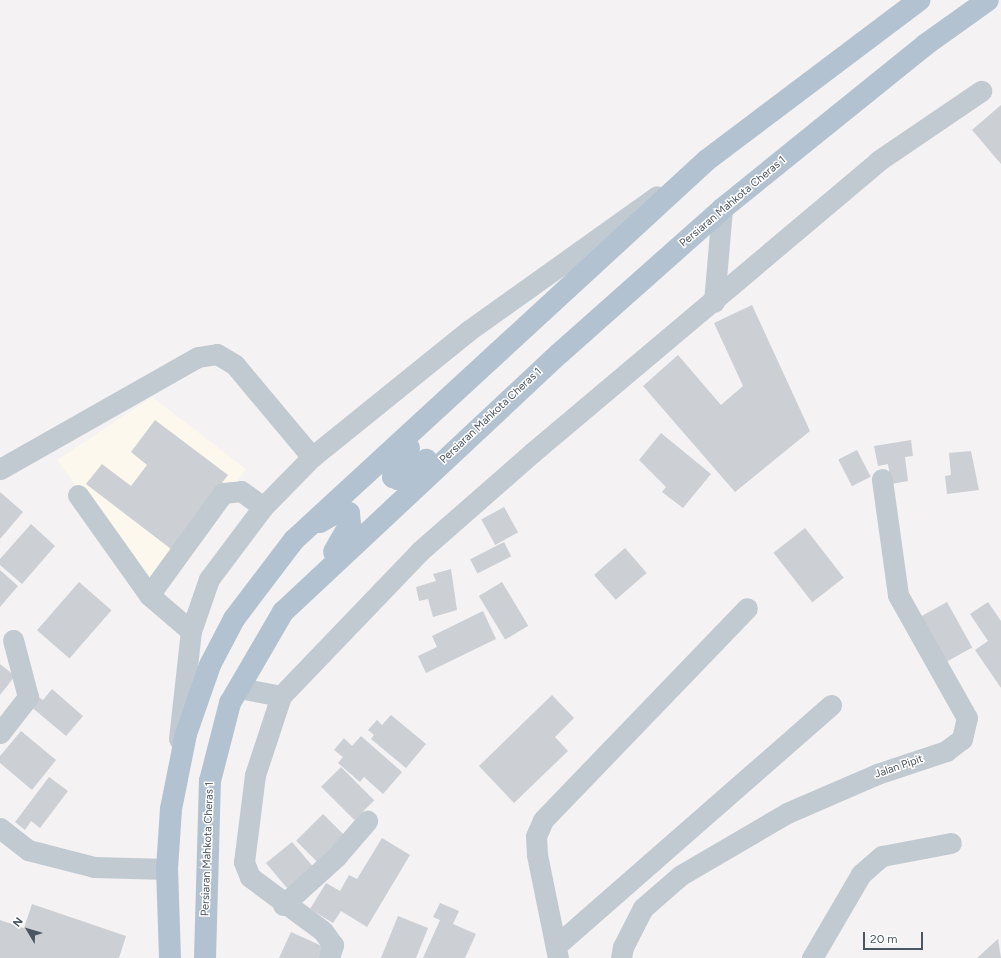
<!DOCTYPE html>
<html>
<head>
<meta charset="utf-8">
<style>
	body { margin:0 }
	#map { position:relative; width:1001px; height:958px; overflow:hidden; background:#f4f2f2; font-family:Figtree,sans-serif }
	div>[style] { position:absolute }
	.commercial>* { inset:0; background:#fcf8ee }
	.building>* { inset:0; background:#cccfd4; transform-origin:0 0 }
	.minor>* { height:21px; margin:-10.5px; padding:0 10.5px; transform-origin:10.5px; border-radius:10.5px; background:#c1cad1 }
	.major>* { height:22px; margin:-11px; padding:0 11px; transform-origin:11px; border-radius:11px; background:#b3c2d0 }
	span { translate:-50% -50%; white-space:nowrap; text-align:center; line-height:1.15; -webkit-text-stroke:3px #fff; paint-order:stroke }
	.street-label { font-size:11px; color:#4a5660 }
	.north { position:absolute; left:8px; top:910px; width:40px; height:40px; -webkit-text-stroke:3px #fff; paint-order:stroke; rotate:308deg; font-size:11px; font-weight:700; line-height:16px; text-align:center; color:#4a5660 }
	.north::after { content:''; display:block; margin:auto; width:14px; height:18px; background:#4a5660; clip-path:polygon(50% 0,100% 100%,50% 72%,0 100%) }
	.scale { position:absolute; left:863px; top:932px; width:60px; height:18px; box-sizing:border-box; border:2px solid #4a5660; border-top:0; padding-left:5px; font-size:12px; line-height:14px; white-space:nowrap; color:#4a5660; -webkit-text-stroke:3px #fff; paint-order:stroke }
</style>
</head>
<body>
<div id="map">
	<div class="commercial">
		<div style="clip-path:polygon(152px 397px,246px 469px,156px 594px,57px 460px)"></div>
	</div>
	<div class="building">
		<div style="clip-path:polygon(1001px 105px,1001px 164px,972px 130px)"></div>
		<div style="clip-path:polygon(752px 305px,810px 431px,735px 492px,643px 386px,678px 355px,721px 405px,743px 386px,714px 323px)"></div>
		<div style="clip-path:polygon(155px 420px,228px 475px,171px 549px,86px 484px,102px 464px,131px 486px,147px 465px,131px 452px)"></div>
		<div style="clip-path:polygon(661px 433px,711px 474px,683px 508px,662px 492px,666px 487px,639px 460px)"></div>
		<div style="clip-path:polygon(911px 440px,913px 456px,905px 457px,908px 481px,891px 484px,888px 464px,878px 466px,874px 446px)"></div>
		<div style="left:857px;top:450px;width:30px;height:21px;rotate:63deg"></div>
		<div style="clip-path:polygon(971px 451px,979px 490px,947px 494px,945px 476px,951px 475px,949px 453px)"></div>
		<div style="clip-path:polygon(0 492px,23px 512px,0 539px)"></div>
		<div style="left:504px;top:507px;width:29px;height:26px;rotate:61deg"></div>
		<div style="clip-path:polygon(31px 524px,55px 546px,22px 584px,0 565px,0 559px)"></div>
		<div style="left:805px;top:528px;width:63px;height:40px;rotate:52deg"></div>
		<div style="left:504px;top:542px;width:16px;height:38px;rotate:63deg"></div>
		<div style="left:625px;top:548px;width:33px;height:41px;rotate:49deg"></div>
		<div style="clip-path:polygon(451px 569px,457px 610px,433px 617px,428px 599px,419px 601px,416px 587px,436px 581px,433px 574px)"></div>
		<div style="clip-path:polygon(0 570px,18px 586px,0 607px)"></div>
		<div style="left:79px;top:582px;width:43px;height:64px;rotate:41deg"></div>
		<div style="left:502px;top:582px;width:51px;height:27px;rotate:59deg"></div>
		<div style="left:947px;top:602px;width:52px;height:31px;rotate:61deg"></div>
		<div style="clip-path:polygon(988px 602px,1001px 621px,1001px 688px,975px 650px,988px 641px,970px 614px)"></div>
		<div style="clip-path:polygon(483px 611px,496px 639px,426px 673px,418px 656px,437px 647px,432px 636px)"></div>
		<div style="clip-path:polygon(0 664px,15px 676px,0 695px)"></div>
		<div style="clip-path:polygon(52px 689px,83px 716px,66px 736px,29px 705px,37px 696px,43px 700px)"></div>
		<div style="clip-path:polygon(552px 695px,574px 718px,555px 737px,568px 751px,514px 803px,479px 766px)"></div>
		<div style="clip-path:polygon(391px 715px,426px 744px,406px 768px,371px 739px,374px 735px,368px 730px,377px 720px,382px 725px)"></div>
		<div style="clip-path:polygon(21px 731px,56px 760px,32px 790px,0 763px,0 756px)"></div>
		<div style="clip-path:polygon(361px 736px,402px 772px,383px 794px,364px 777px,360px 782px,338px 763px,343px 757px,334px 750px,344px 738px,352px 746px)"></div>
		<div style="left:341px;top:767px;width:47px;height:28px;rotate:45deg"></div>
		<div style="clip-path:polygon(49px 777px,68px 791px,40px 828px,31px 821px,25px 830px,15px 822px)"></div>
		<div style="left:323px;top:814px;width:38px;height:38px;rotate:45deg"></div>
		<div style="clip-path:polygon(382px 838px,410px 855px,367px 927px,341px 911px,333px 923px,310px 909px,326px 883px,340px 891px,349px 875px,357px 879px)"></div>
		<div style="clip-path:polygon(292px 842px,316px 870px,287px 888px,266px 863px)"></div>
		<div style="clip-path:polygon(440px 903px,459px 911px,453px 924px,476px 934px,465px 958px,423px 958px,440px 920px,433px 917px)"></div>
		<div style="clip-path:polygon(32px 904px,126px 936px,119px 958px,0 958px,0 920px,24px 928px)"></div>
		<div style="clip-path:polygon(398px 916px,428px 928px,416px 958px,381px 958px)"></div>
		<div style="clip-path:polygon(291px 932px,324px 947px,320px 958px,279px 958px)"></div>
		<div style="clip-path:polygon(998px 939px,1001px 958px,977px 958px)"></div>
	</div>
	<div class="minor">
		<div style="left:714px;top:302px;width:93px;rotate:-85.1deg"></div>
		<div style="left:0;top:469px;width:227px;rotate:-29.5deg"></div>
		<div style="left:198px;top:357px;width:19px;rotate:-9deg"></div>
		<div style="left:217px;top:354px;width:21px;rotate:31deg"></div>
		<div style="left:235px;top:365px;width:120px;rotate:50.1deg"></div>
		<div style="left:78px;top:495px;width:123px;rotate:54.6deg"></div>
		<div style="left:149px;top:595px;width:55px;rotate:40.6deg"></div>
		<div style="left:149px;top:595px;width:126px;rotate:-54deg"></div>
		<div style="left:223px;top:493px;width:18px;rotate:-6deg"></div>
		<div style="left:241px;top:491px;width:27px;rotate:36deg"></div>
		<div style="left:239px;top:688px;width:43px;rotate:10.8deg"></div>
		<div style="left:0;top:733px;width:46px;rotate:-52.1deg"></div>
		<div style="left:28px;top:697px;width:59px;rotate:-104.7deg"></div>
		<div style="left:179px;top:739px;width:109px;rotate:-83.7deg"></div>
		<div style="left:191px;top:631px;width:55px;rotate:-70.9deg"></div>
		<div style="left:209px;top:579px;width:90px;rotate:-53.1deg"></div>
		<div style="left:263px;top:507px;width:70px;rotate:-45.6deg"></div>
		<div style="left:312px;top:457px;width:201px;rotate:-38.9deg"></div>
		<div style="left:468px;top:331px;width:232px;rotate:-35.5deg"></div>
		<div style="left:0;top:828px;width:36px;rotate:38deg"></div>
		<div style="left:28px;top:850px;width:68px;rotate:14.4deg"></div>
		<div style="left:94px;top:867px;width:73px;rotate:1.6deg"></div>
		<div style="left:283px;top:905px;width:72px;rotate:-42.2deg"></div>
		<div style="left:336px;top:857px;width:48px;rotate:-49.3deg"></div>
		<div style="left:558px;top:944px;width:363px;rotate:-41.2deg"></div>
		<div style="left:329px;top:958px;width:14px;rotate:-73deg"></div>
		<div style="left:333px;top:945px;width:17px;rotate:-126deg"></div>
		<div style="left:323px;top:931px;width:91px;rotate:-143.5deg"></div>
		<div style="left:250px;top:877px;width:16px;rotate:-112deg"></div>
		<div style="left:244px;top:862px;width:88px;rotate:-82.8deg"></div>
		<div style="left:255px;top:775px;width:83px;rotate:-71.8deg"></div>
		<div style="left:281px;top:696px;width:201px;rotate:-46.2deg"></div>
		<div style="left:420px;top:551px;width:150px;rotate:-41.2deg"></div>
		<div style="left:533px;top:452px;width:451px;rotate:-40.1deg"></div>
		<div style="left:878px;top:161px;width:125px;rotate:-34.2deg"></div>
		<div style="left:558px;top:958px;width:105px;rotate:-101.5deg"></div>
		<div style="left:537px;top:855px;width:19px;rotate:-93deg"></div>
		<div style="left:536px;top:836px;width:17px;rotate:-66deg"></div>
		<div style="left:543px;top:820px;width:294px;rotate:-46.1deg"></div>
		<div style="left:621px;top:958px;width:11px;rotate:-80deg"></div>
		<div style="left:623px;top:947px;width:44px;rotate:-62.9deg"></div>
		<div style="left:643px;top:908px;width:50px;rotate:-41deg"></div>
		<div style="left:681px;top:875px;width:123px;rotate:-30.3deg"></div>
		<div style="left:787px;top:813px;width:98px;rotate:-23.4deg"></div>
		<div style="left:877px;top:774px;width:73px;rotate:-18.4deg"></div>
		<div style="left:946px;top:751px;width:20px;rotate:-37deg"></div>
		<div style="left:962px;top:739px;width:22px;rotate:-77deg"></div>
		<div style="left:967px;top:718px;width:141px;rotate:-119.3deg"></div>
		<div style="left:898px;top:595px;width:117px;rotate:-97.9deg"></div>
		<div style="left:812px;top:958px;width:97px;rotate:-59.7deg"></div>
		<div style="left:861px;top:874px;width:28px;rotate:-41deg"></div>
		<div style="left:882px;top:856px;width:70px;rotate:-10.7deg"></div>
	</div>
	<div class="major">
		<div style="left:409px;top:448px;width:22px;rotate:133deg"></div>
		<div style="left:394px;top:464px;width:13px;rotate:94deg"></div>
		<div style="left:393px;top:477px;width:5px;rotate:22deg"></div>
		<div style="left:398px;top:479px;width:13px;rotate:-27deg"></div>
		<div style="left:410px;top:473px;width:21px;rotate:-39deg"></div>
		<div style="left:320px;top:522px;width:20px;rotate:-30deg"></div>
		<div style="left:337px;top:512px;width:12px;rotate:5deg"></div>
		<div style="left:349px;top:513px;width:11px;rotate:85deg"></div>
		<div style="left:350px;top:524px;width:32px;rotate:120deg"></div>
		<div style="left:170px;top:958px;width:89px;rotate:-91.9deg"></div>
		<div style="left:167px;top:869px;width:60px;rotate:-86.2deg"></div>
		<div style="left:171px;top:809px;width:76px;rotate:-78.7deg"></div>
		<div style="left:186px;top:734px;width:73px;rotate:-70.8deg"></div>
		<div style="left:210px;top:665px;width:52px;rotate:-62.4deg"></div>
		<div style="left:234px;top:619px;width:99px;rotate:-52.8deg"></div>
		<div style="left:294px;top:540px;width:561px;rotate:-42.62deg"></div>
		<div style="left:707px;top:160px;width:266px;rotate:-37deg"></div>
		<div style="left:205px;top:958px;width:177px;rotate:-88.4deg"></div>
		<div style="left:210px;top:781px;width:81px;rotate:-75.6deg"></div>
		<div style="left:230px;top:703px;width:105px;rotate:-59.8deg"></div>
		<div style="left:283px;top:612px;width:379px;rotate:-43.1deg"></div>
		<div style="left:560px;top:353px;width:217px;rotate:-41.6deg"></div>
		<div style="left:722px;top:209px;width:261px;rotate:-38.9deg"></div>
		<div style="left:925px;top:45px;width:77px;rotate:-35.5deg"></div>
	</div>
	<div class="street-label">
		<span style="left:733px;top:202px;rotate:-40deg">Persiaran Mahkota Cheras 1</span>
		<span style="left:491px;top:416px;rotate:-43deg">Persiaran Mahkota Cheras 1</span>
		<span style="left:899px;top:767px;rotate:-19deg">Jalan Pipit</span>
		<span style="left:208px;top:849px;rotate:-88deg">Persiaran Mahkota Cheras 1</span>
	</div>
	<div class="north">N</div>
	<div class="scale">20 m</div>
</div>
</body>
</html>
